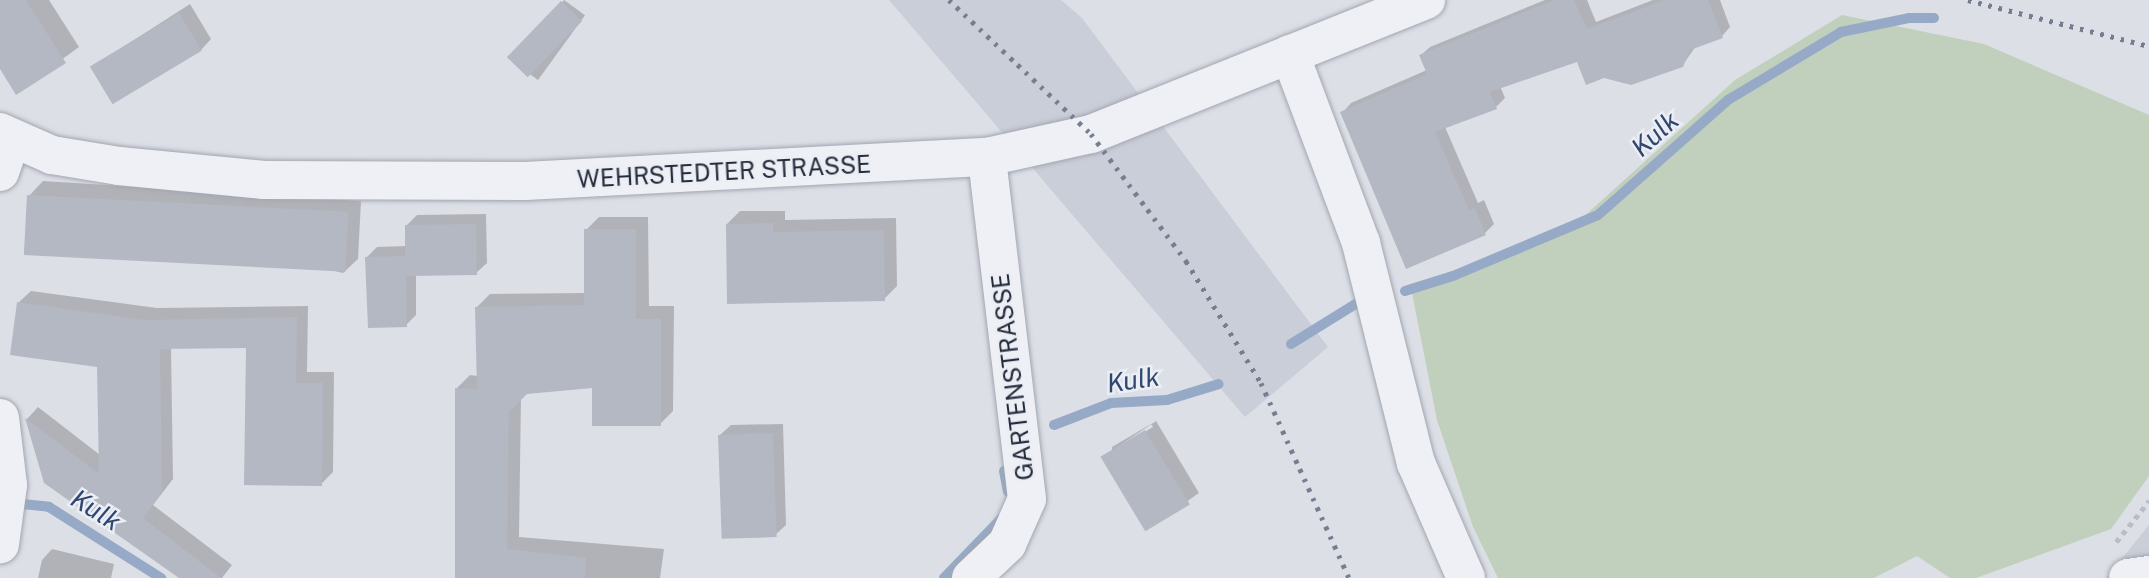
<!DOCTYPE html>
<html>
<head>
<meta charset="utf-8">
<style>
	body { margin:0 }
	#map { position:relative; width:2149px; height:578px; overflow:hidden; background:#dcdfe6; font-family:"Public Sans",sans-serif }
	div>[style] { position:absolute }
	.built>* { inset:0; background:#caced8 }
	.green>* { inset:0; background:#c0d0bd }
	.shadow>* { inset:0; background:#0003; transform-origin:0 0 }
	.stream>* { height:10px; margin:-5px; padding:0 5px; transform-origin:5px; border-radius:5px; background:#96aac7 }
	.building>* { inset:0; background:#b3b8c3; transform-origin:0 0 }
	.path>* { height:4.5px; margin-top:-2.25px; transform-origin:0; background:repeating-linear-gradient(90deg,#babdc5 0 5px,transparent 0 10px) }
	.roads { filter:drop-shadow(0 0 2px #a2a6b0) drop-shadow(0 0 2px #a2a6b0) }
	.minor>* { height:38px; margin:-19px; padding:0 19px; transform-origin:19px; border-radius:19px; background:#eef0f5 }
	.rail>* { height:5px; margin-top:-2.5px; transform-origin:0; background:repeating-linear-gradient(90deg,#757d90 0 3.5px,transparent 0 10.5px) }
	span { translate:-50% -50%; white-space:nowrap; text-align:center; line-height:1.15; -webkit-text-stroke:5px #ebeef4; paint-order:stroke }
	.street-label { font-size:24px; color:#262c3c }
	.water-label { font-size:26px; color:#304870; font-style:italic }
</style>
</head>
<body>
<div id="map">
	<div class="built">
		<div style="clip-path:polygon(889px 0,1061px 0,1082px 18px,1328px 347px,1245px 417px)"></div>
		<div style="clip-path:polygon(2149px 525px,2149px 578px,2106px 578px)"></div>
	</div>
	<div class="green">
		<div style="clip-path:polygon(1842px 15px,1984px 44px,2149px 115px,2149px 476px,2111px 529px,1976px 578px,1950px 578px,1917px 556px,1874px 578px,1498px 578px,1473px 527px,1437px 420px,1411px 288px,1580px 220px,1735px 80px)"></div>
	</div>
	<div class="shadow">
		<div style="clip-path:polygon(0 0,49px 0,79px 47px,17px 92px,0 66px)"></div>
		<div style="left:564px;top:0;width:26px;height:80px;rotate:36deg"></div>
		<div style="clip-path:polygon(1545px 0,1587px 0,1596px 22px,1653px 0,1720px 0,1730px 27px,1722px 36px,1696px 46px,1682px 66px,1578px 60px,1500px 86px,1505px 98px,1496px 107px,1445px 127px,1478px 203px,1484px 200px,1494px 224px,1485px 233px,1343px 112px,1351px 103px,1427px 70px,1421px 55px,1430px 47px)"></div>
		<div style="clip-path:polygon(190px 4px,211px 39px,201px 50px,92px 67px)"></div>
		<div style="clip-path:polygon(43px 181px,361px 201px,358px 259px,343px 273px,29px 196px)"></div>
		<div style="clip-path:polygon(740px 211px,785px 211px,785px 220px,896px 218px,897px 286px,884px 299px,727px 224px)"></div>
		<div style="clip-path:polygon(486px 214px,487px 263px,476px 273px,416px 274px,416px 315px,406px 325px,367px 257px,377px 247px,407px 246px,406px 226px,417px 215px)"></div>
		<div style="clip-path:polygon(599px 217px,648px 217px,649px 306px,674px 306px,673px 411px,660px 424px,594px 386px,526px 393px,521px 397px,519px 537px,664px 549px,660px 578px,456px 578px,457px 388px,470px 375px,478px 376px,477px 307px,490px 294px,586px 293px,586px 230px)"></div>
		<div style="clip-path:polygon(31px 291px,157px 308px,308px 306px,307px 372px,334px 372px,333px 472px,321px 484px,247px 346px,171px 347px,173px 479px,153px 505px,232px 565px,222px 578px,182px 578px,45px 482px,27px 419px,38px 407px,100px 455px,98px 365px,19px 302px)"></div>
		<div style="clip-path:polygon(evenodd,1156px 421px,1199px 493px,1147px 529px,1103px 457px,1156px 421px,1151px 424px,1153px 427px,1112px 452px,1112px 447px,1151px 424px)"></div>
		<div style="clip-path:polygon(783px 424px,786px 525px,775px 535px,720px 435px,731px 425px)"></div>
		<div style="clip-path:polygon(52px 549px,114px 564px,111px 578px,38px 578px,42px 560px)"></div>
	</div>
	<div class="stream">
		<div style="left:1405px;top:291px;width:50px;rotate:-17.4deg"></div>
		<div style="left:1453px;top:276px;width:157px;rotate:-22.8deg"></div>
		<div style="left:1598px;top:215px;width:174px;rotate:-41.5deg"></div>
		<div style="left:1728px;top:100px;width:132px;rotate:-31deg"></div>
		<div style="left:1841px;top:32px;width:69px;rotate:-11.6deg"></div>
		<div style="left:1909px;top:18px;width:25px"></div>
		<div style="left:1291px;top:344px;width:84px;rotate:-31.8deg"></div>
		<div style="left:1054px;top:425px;width:61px;rotate:-21.1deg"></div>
		<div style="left:1111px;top:403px;width:56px;rotate:-3.1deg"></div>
		<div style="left:1167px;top:400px;width:54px;rotate:-17.1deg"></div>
		<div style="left:1004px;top:471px;width:21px;rotate:79deg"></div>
		<div style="left:13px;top:503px;width:36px;rotate:6deg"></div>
		<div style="left:49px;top:507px;width:133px;rotate:32.4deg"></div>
		<div style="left:944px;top:578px;width:83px;rotate:-46deg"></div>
	</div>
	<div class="building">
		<div style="clip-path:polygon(0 0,26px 0,66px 63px,16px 95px,0 69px)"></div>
		<div style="clip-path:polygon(1554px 0,1574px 0,1587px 29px,1665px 0,1708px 0,1723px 38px,1690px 50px,1683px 67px,1631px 85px,1604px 78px,1586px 85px,1577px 62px,1490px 92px,1497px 109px,1435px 132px,1469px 210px,1475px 208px,1486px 235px,1406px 269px,1340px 112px,1427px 74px,1419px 55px)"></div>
		<div style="left:561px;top:1px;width:29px;height:78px;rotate:44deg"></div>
		<div style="left:179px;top:13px;width:44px;height:104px;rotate:59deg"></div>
		<div style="left:27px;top:195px;width:322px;height:60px;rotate:3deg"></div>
		<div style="clip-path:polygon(773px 223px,773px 232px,884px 230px,885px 301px,727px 304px,726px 224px)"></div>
		<div style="clip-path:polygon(476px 224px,477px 275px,406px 276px,407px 327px,368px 328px,365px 257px,405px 256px,405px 225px)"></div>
		<div style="clip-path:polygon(584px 229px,636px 229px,636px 319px,661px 319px,661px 426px,592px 426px,592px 388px,527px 394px,509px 412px,507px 549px,586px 558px,585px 578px,455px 578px,455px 388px,477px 389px,475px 307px,584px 305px)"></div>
		<div style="clip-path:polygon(17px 302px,144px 320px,297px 317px,296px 383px,323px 383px,322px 486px,244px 485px,246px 348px,160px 349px,162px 492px,143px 518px,221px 578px,179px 578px,44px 483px,25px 418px,99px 474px,97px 367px,10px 355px)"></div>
		<div style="left:1145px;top:430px;width:87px;height:52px;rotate:59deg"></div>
		<div style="left:773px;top:433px;width:104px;height:55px;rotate:88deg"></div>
	</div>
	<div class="path">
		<div style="left:2116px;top:542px;width:53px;rotate:-51.2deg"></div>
	</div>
	<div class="roads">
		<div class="minor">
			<div style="left:1290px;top:54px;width:202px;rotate:69.4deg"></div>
			<div style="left:1361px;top:243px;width:227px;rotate:76deg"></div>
			<div style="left:1416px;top:463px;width:125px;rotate:66.5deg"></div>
			<div style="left:0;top:132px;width:57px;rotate:23.9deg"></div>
			<div style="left:52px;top:155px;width:68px;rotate:9.3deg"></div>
			<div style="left:119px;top:166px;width:146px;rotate:5.5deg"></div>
			<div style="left:264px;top:180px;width:261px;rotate:0.2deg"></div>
			<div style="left:525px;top:181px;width:463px;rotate:-3deg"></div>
			<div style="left:987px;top:157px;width:107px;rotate:-12.5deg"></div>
			<div style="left:1091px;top:134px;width:361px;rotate:-21.8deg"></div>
			<div style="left:0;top:172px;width:34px;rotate:-71deg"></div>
			<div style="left:0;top:418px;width:67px;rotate:83.2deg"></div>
			<div style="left:8px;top:485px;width:60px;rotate:97.7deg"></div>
			<div style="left:971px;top:578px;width:50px;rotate:-43.4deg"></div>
			<div style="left:1007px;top:544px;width:49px;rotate:-66deg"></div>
			<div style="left:1027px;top:499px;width:344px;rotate:-96.7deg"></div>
			<div style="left:2128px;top:578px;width:21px;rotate:-8deg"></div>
		</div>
	</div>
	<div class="rail">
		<div style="left:949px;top:0;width:195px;rotate:43.3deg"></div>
		<div style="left:1091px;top:134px;width:159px;rotate:53.2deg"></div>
		<div style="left:1186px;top:261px;width:143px;rotate:58.4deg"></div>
		<div style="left:1261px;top:383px;width:214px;rotate:65.7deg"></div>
		<div style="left:1968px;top:0;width:187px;rotate:14.3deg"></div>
	</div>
	<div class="street-label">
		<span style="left:724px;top:172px;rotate:-3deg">WEHRSTEDTER STRASSE</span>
		<span style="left:1013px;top:377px;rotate:-97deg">GARTENSTRASSE</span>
	</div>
	<div class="water-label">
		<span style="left:1655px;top:134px;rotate:-42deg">Kulk</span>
		<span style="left:1133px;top:380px;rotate:-8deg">Kulk</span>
		<span style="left:96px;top:510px;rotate:32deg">Kulk</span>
	</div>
</div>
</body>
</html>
